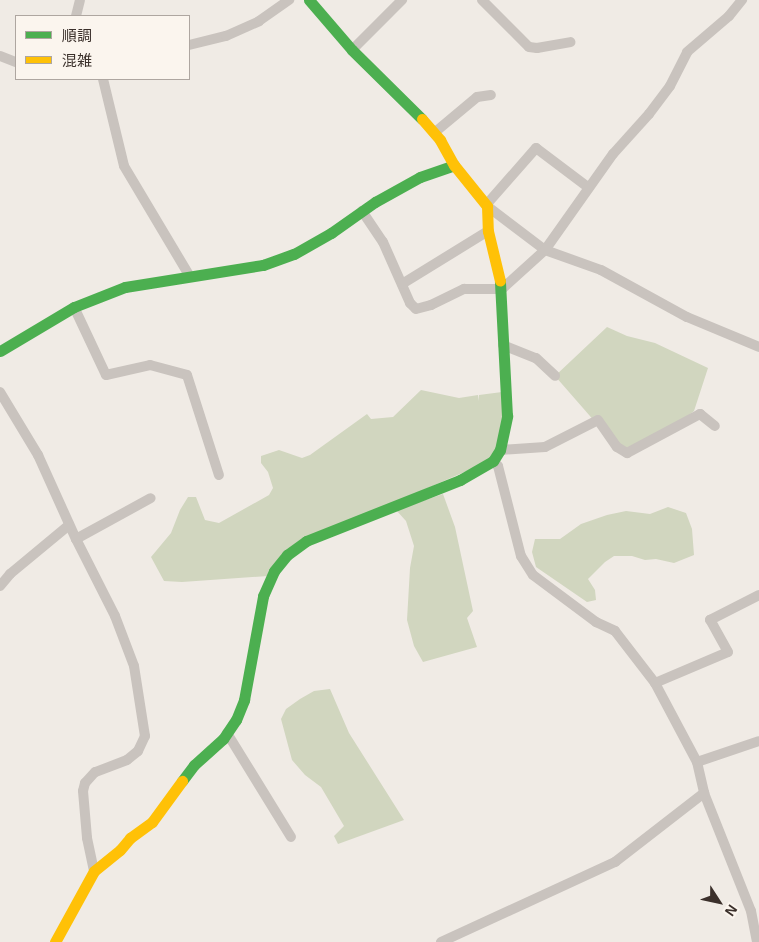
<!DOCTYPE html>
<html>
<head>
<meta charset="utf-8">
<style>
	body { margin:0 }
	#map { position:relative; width:759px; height:942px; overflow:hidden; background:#f0ebe5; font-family:Helvetica,"Noto Sans JP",sans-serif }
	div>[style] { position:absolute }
	.green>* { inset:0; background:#d1d6bf }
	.street>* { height:10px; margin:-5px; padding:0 5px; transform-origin:5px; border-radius:5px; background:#c9c3be }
	.fast>* { height:11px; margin:-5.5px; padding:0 5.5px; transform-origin:5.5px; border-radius:5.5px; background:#4caf50 }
	.slow>* { height:11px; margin:-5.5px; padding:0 5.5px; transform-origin:5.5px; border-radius:5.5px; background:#ffc107 }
	span { translate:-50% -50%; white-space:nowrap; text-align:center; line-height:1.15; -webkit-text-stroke:4px #fbf5ee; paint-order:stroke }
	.legend { position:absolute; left:15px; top:15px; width:175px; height:65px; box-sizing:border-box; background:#fbf5ee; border:1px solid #aea6a0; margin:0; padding:6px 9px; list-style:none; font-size:15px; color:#3b302b }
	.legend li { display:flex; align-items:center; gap:10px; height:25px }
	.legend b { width:25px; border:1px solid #aea6a0 }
	.north { position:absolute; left:694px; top:877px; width:50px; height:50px; -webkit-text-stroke:4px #fbf5ee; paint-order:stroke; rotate:125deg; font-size:14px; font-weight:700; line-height:20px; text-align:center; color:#3b302b }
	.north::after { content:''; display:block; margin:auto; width:18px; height:22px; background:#3b302b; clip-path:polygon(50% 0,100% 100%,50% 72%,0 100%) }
</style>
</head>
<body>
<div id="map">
	<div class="green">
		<div style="clip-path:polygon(607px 327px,627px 336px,655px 343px,708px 368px,694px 411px,671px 429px,633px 450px,617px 447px,555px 376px)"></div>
		<div style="clip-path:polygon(421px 390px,459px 398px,478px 395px,478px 401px,479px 395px,502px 392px,507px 415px,492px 460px,308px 540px,268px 576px,182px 582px,164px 581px,151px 557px,171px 533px,180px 510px,188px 497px,196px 497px,205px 520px,219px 523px,269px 495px,273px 488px,268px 472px,261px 463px,261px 456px,279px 450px,302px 458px,310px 455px,367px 414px,371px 419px,393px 417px)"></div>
		<div style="clip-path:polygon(443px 494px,455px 527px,473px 611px,467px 618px,477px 647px,423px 662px,414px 646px,407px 620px,410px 568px,414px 546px,406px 521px,396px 510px)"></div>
		<div style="clip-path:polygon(668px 507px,686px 513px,692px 529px,694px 555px,674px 563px,656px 559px,645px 560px,632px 556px,614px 556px,605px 562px,588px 579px,595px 590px,596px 600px,587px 602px,536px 567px,532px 552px,535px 539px,560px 539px,581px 524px,607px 515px,626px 511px,650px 514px)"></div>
		<div style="clip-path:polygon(330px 689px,349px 733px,404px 820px,338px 844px,334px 836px,344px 826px,321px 787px,305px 775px,292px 760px,281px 719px,286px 709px,300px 699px,314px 691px)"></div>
	</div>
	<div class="street">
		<div style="left:482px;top:0;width:66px;rotate:45deg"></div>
		<div style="left:529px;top:47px;width:8px;rotate:7deg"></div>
		<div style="left:537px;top:48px;width:34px;rotate:-10deg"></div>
		<div style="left:76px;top:16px;width:16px;rotate:-76deg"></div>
		<div style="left:189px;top:45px;width:38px;rotate:-14deg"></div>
		<div style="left:226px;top:36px;width:36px;rotate:-24deg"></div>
		<div style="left:259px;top:21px;width:37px;rotate:-35deg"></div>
		<div style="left:352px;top:50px;width:71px;rotate:-45deg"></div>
		<div style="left:0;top:56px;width:17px;rotate:21deg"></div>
		<div style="left:103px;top:79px;width:89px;rotate:76.4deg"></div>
		<div style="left:124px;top:166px;width:127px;rotate:59.2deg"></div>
		<div style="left:434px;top:133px;width:56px;rotate:-39.9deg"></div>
		<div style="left:477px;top:97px;width:14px;rotate:-8deg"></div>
		<div style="left:486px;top:205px;width:76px;rotate:-48.7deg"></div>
		<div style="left:536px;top:148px;width:66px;rotate:37deg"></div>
		<div style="left:487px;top:206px;width:73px;rotate:37.2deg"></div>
		<div style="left:545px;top:250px;width:59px;rotate:19.7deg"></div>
		<div style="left:601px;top:270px;width:98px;rotate:28.7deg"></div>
		<div style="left:687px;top:317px;width:78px;rotate:22.6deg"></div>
		<div style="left:362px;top:211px;width:37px;rotate:56deg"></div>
		<div style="left:383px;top:242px;width:67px;rotate:66.1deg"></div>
		<div style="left:410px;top:303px;width:8px;rotate:45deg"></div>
		<div style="left:416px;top:309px;width:16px;rotate:-15deg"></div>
		<div style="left:431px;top:305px;width:37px;rotate:-26deg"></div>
		<div style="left:464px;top:289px;width:38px"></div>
		<div style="left:502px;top:289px;width:58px;rotate:-42.2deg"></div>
		<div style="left:545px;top:250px;width:118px;rotate:-54.7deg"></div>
		<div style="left:613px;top:154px;width:54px;rotate:-48deg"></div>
		<div style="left:649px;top:114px;width:35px;rotate:-53deg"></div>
		<div style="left:670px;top:86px;width:38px;rotate:-63deg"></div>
		<div style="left:687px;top:52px;width:55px;rotate:-40.6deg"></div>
		<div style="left:729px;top:16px;width:21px;rotate:-51deg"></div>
		<div style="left:402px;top:284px;width:101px;rotate:-31.6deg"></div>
		<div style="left:74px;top:307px;width:75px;rotate:64.8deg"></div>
		<div style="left:106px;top:375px;width:45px;rotate:-12.8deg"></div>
		<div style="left:150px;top:365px;width:38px;rotate:15deg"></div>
		<div style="left:187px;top:375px;width:105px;rotate:72.3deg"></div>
		<div style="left:503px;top:345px;width:35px;rotate:22deg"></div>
		<div style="left:536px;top:358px;width:26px;rotate:43deg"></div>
		<div style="left:0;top:392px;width:74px;rotate:58.9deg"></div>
		<div style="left:38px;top:455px;width:92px;rotate:65.7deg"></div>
		<div style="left:76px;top:539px;width:86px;rotate:63.1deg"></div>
		<div style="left:115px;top:616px;width:53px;rotate:69.2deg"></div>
		<div style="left:134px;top:666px;width:71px;rotate:81.1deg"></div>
		<div style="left:145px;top:736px;width:17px;rotate:115deg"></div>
		<div style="left:138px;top:751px;width:14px;rotate:141deg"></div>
		<div style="left:127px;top:760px;width:34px;rotate:159deg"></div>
		<div style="left:95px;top:772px;width:15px;rotate:132deg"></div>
		<div style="left:85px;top:783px;width:8px;rotate:104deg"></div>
		<div style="left:83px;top:791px;width:47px;rotate:85.1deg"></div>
		<div style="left:87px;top:838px;width:34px;rotate:78deg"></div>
		<div style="left:500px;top:450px;width:45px;rotate:-3.8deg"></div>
		<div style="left:545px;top:447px;width:59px;rotate:-27deg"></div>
		<div style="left:598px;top:420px;width:33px;rotate:55deg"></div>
		<div style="left:617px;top:447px;width:12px;rotate:31deg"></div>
		<div style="left:627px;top:453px;width:83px;rotate:-28.1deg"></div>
		<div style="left:700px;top:414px;width:19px;rotate:39deg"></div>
		<div style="left:493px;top:461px;width:7px;rotate:45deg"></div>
		<div style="left:498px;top:466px;width:93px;rotate:75.7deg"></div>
		<div style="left:521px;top:556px;width:22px;rotate:58deg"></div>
		<div style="left:533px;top:575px;width:79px;rotate:36.7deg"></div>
		<div style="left:596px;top:622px;width:21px;rotate:25deg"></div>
		<div style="left:615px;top:631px;width:66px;rotate:52.4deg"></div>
		<div style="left:655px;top:683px;width:89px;rotate:62deg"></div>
		<div style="left:697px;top:762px;width:32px;rotate:77deg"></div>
		<div style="left:704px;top:793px;width:127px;rotate:68.3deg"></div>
		<div style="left:751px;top:911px;width:32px;rotate:79deg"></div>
		<div style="left:76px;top:539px;width:85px;rotate:-28.7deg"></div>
		<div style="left:0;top:586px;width:16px;rotate:-50deg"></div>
		<div style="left:10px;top:574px;width:77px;rotate:-39.7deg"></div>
		<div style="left:655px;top:683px;width:79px;rotate:-23deg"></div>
		<div style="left:728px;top:652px;width:37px;rotate:-119deg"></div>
		<div style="left:710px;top:620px;width:55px;rotate:-27deg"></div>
		<div style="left:227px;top:733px;width:122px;rotate:58.4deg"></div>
		<div style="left:697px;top:762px;width:65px;rotate:-18.7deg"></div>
		<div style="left:441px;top:942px;width:192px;rotate:-24.7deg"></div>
		<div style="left:615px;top:862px;width:113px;rotate:-37.8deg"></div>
	</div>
	<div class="fast">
		<div style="left:309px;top:0;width:66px;rotate:49.3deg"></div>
		<div style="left:352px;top:50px;width:98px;rotate:44.6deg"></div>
		<div style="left:0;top:351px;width:86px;rotate:-30.7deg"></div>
		<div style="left:74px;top:307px;width:55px;rotate:-21.4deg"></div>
		<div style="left:125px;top:287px;width:140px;rotate:-9.1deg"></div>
		<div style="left:263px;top:265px;width:33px;rotate:-20deg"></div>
		<div style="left:294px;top:254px;width:43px;rotate:-29.6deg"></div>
		<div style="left:331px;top:233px;width:54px;rotate:-35.2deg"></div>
		<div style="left:375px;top:202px;width:51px;rotate:-29.1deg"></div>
		<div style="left:420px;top:177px;width:36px;rotate:-19deg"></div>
		<div style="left:182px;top:781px;width:20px;rotate:-53deg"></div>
		<div style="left:194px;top:765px;width:39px;rotate:-42deg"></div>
		<div style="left:223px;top:739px;width:23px;rotate:-56deg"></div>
		<div style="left:236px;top:720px;width:22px;rotate:-68deg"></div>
		<div style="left:244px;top:700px;width:106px;rotate:-79.6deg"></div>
		<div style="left:263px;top:596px;width:27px;rotate:-66deg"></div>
		<div style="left:274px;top:571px;width:21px;rotate:-51deg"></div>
		<div style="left:287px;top:555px;width:24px;rotate:-36deg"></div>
		<div style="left:306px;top:541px;width:166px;rotate:-21.6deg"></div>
		<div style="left:460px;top:480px;width:38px;rotate:-30deg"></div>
		<div style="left:493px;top:461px;width:13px;rotate:-58deg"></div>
		<div style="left:500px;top:450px;width:35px;rotate:-78deg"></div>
		<div style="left:507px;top:416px;width:135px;rotate:-93deg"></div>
	</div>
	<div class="slow">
		<div style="left:422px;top:119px;width:28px;rotate:49deg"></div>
		<div style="left:440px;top:140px;width:29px;rotate:61deg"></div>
		<div style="left:454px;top:165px;width:53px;rotate:51.2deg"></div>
		<div style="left:487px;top:206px;width:25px;rotate:88deg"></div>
		<div style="left:488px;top:231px;width:51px;rotate:76.5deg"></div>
		<div style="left:55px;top:942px;width:81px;rotate:-61.2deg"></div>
		<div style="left:94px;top:871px;width:33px;rotate:-39deg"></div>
		<div style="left:120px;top:850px;width:16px;rotate:-50deg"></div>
		<div style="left:130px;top:838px;width:27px;rotate:-36deg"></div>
		<div style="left:152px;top:822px;width:51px;rotate:-53.8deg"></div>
	</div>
	<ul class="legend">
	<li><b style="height:6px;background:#4caf50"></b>順調</li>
	<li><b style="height:6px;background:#ffc107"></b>混雑</li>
	</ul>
	<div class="north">N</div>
</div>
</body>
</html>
